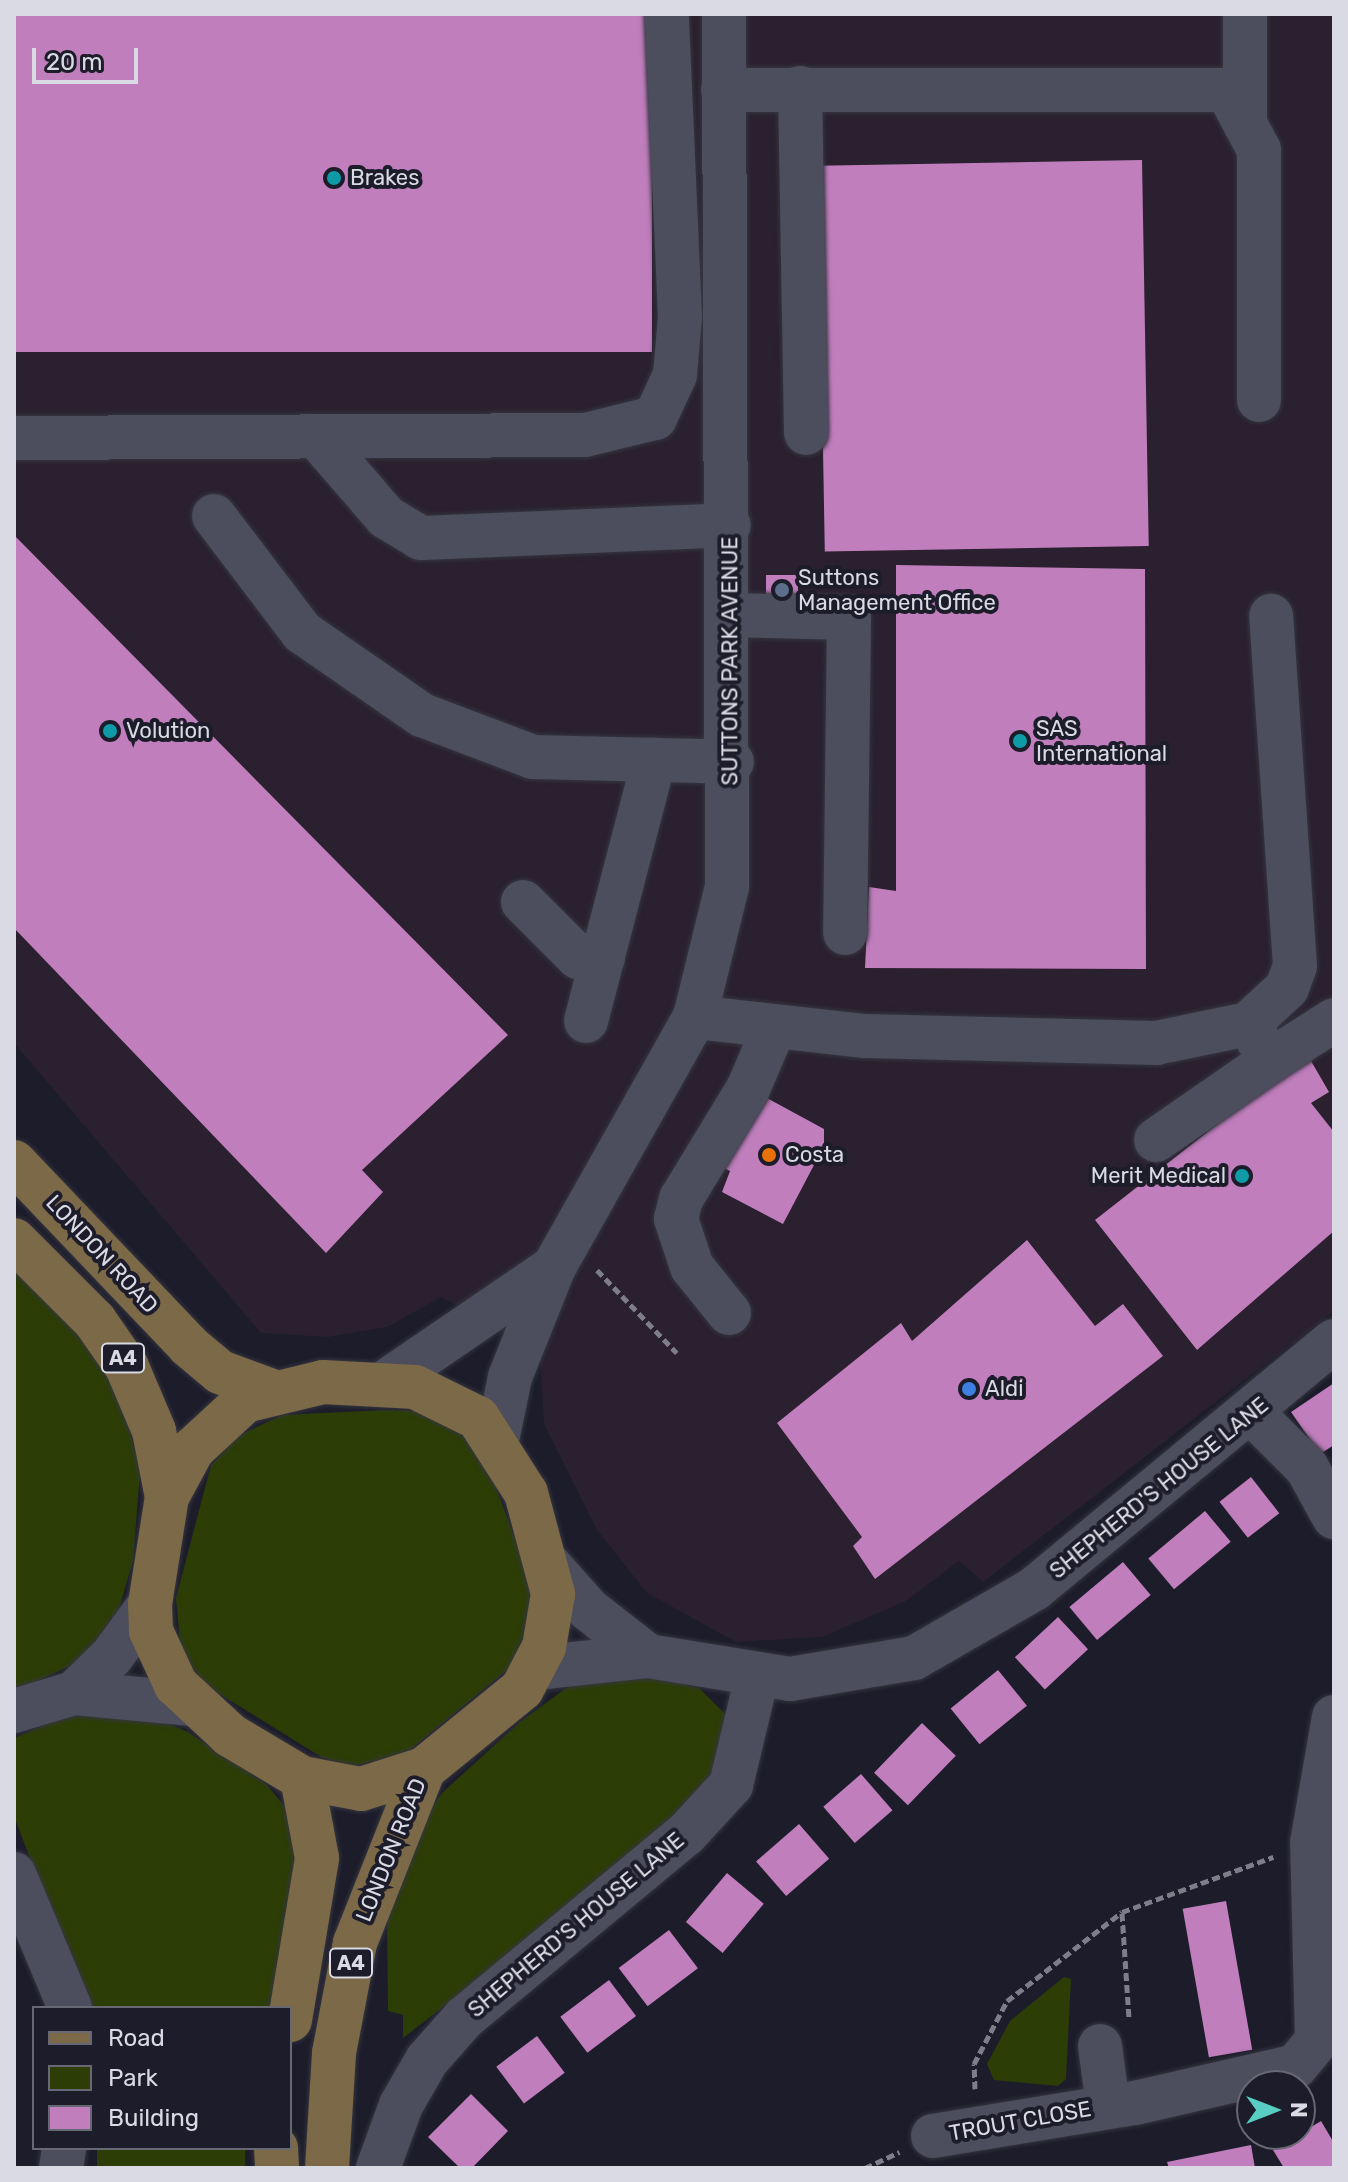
<!DOCTYPE html>
<html>
<head>
<meta charset="utf-8">
<style>
	body { margin:0 }
	#map { position:relative; width:1348px; height:2182px; overflow:hidden; background:#1c1c2a; font-family:Rubik,sans-serif }
	div>[style] { position:absolute }
	.industrial>* { inset:0; background:#2a202f }
	.green>* { inset:0; background:#2c3e05; transform-origin:0 0 }
	.building>* { inset:0; background:#c07ebc; transform-origin:0 0 }
	.path>* { height:5px; margin-top:-2.5px; transform-origin:0; background:repeating-linear-gradient(90deg,#7e7e8a 0 8px,transparent 0 12px) }
	.roads { filter:drop-shadow(0 0 2px #353540) drop-shadow(0 0 2px #353540) }
	.minor>* { height:44px; margin:-22px; padding:0 22px; transform-origin:22px; border-radius:22px; background:#4c4d5d }
	.major>* { height:44px; margin:-22px; padding:0 22px; transform-origin:22px; border-radius:22px; background:#7b6947 }
	.dots>* { width:22px; height:22px; translate:-50% -50%; box-sizing:border-box; border:4px solid #1c1c2a; border-radius:50% }
	span { translate:-50% -50%; white-space:nowrap; text-align:center; line-height:1.15; -webkit-text-stroke:8px #1c1c2a; paint-order:stroke }
	.shield-label span { padding:2px 6px; background:#1c1c2a; border:2px solid; border-radius:6px; -webkit-text-stroke-width:0 }
	.shield-label { font-size:20px; color:#dadae4; font-weight:700 }
	.poi-label { font-size:22px; color:#dadae4 }
	.left { translate:0 -50%; text-align:left }
	.right { translate:-100% -50%; text-align:right }
	.street-label { font-size:22px; color:#dadae4 }
	.frame { position:absolute; inset:0; border:16px solid #dadae4; pointer-events:none }
	.legend { position:absolute; left:32px; top:2006px; width:260px; height:144px; box-sizing:border-box; background:#1c1c2a; border:2px solid #686874; margin:0; padding:10px 14px; list-style:none; font-size:24px; color:#dadae4 }
	.legend li { display:flex; align-items:center; gap:16px; height:40px }
	.legend b { width:40px; border:2px solid #686874 }
	.north { position:absolute; left:1236px; top:2070px; width:80px; height:80px; box-sizing:border-box; background:#1c1c2a; border:2px solid #686874; border-radius:50%; rotate:90deg; font-size:22px; font-weight:700; line-height:32px; text-align:center; color:#dadae4 }
	.north::after { content:''; display:block; margin:auto; width:28px; height:36px; background:#57cec1; clip-path:polygon(50% 0,100% 100%,50% 72%,0 100%) }
	.scale { position:absolute; left:32px; top:48px; width:106px; height:36px; box-sizing:border-box; border:4px solid #dadae4; border-top:0; padding-left:10px; font-size:24px; line-height:28px; white-space:nowrap; color:#dadae4; -webkit-text-stroke:6px #1c1c2a; paint-order:stroke }
</style>
</head>
<body>
<div id="map">
	<div class="industrial">
		<div style="clip-path:polygon(14px 14px,1334px 14px,1334px 1311px,983px 1582px,959px 1561px,906px 1601px,822px 1637px,736px 1642px,647px 1593px,597px 1530px,544px 1424px,539px 1344px,544px 1341px,494px 1325px,441px 1297px,387px 1327px,328px 1337px,261px 1333px,14px 1043px)"></div>
	</div>
	<div class="green">
		<div style="clip-path:polygon(14px 1270px,96px 1353px,124px 1404px,140px 1472px,133px 1561px,116px 1619px,82px 1660px,14px 1692px)"></div>
		<div style="clip-path:polygon(387px 1410px,418px 1411px,471px 1438px,486px 1461px,530px 1579px,534px 1609px,512px 1666px,405px 1754px,353px 1766px,323px 1758px,205px 1685px,181px 1652px,176px 1598px,211px 1465px,238px 1436px,282px 1415px)"></div>
		<div style="clip-path:polygon(626px 1669px,699px 1688px,726px 1715px,722px 1767px,664px 1836px,403px 2038px,403px 2015px,388px 2011px,387px 1924px,381px 1923px,407px 1843px,442px 1793px,520px 1722px,580px 1678px)"></div>
		<div style="clip-path:polygon(77px 1711px,152px 1717px,188px 1732px,266px 1784px,292px 1815px,301px 1851px,275px 2008px,87px 2008px,14px 1816px,14px 1738px)"></div>
		<div style="clip-path:polygon(1064px 1977px,1071px 1979px,1066px 2079px,1058px 2086px,994px 2080px,987px 2064px,1010px 2021px)"></div>
		<div style="left:97px;top:2148px;width:148px;height:21px"></div>
	</div>
	<div class="building">
		<div style="left:14px;top:14px;width:638px;height:338px"></div>
		<div style="left:1142px;top:160px;width:386px;height:324px;rotate:89deg"></div>
		<div style="clip-path:polygon(14px 535px,508px 1035px,362px 1170px,383px 1192px,326px 1253px,14px 928px)"></div>
		<div style="clip-path:polygon(896px 565px,1145px 569px,1146px 969px,865px 968px,869px 887px,896px 891px)"></div>
		<div style="left:766px;top:575px;width:32px;height:31px"></div>
		<div style="clip-path:polygon(1307px 1054px,1329px 1092px,1311px 1103px,1334px 1132px,1334px 1231px,1197px 1350px,1095px 1220px)"></div>
		<div style="clip-path:polygon(765px 1097px,824px 1129px,824px 1146px,783px 1224px,722px 1192px,730px 1171px,713px 1163px)"></div>
		<div style="clip-path:polygon(1027px 1240px,1095px 1326px,1123px 1304px,1163px 1356px,875px 1579px,853px 1546px,862px 1537px,777px 1423px,901px 1323px,912px 1341px)"></div>
		<div style="clip-path:polygon(1334px 1383px,1334px 1445px,1320px 1454px,1291px 1412px)"></div>
		<div style="left:1251px;top:1477px;width:46px;height:40px;rotate:52deg"></div>
		<div style="left:1205px;top:1511px;width:40px;height:74px;rotate:50deg"></div>
		<div style="left:1123px;top:1562px;width:43px;height:70px;rotate:50deg"></div>
		<div style="left:1058px;top:1617px;width:44px;height:59px;rotate:47deg"></div>
		<div style="left:998px;top:1670px;width:46px;height:61px;rotate:51deg"></div>
		<div style="left:922px;top:1723px;width:47px;height:69px;rotate:44deg"></div>
		<div style="left:861px;top:1774px;width:48px;height:50px;rotate:49deg"></div>
		<div style="left:799px;top:1824px;width:46px;height:57px;rotate:49deg"></div>
		<div style="left:727px;top:1873px;width:48px;height:64px;rotate:40deg"></div>
		<div style="left:1226px;top:1901px;width:151px;height:44px;rotate:80deg"></div>
		<div style="left:669px;top:1930px;width:48px;height:63px;rotate:53deg"></div>
		<div style="left:609px;top:1980px;width:45px;height:61px;rotate:53deg"></div>
		<div style="left:537px;top:2036px;width:46px;height:51px;rotate:53deg"></div>
		<div style="clip-path:polygon(471px 2094px,508px 2131px,472px 2168px,460px 2168px,428px 2137px)"></div>
		<div style="clip-path:polygon(1321px 2121px,1334px 2143px,1334px 2168px,1284px 2168px,1273px 2150px)"></div>
		<div style="clip-path:polygon(1251px 2145px,1255px 2168px,1169px 2168px,1167px 2162px)"></div>
	</div>
	<div class="path">
		<div style="left:597px;top:1270px;width:115px;rotate:46.1deg"></div>
		<div style="left:1122px;top:1913px;width:106px;rotate:86.2deg"></div>
		<div style="left:975px;top:2089px;width:25px;rotate:-92deg"></div>
		<div style="left:974px;top:2064px;width:71px;rotate:-62.4deg"></div>
		<div style="left:1007px;top:2001px;width:145px;rotate:-37.7deg"></div>
		<div style="left:1122px;top:1912px;width:161px;rotate:-20deg"></div>
		<div style="left:865px;top:2168px;width:38px;rotate:-25deg"></div>
	</div>
	<div class="roads">
		<div class="minor">
			<div style="left:800px;top:88px;width:345px;rotate:89deg"></div>
			<div style="left:723px;top:90px;width:504px"></div>
			<div style="left:1227px;top:90px;width:68px;rotate:61.9deg"></div>
			<div style="left:1259px;top:150px;width:250px;rotate:90deg"></div>
			<div style="left:1245px;top:124px;width:110px;rotate:-90deg"></div>
			<div style="left:317px;top:437px;width:106px;rotate:49.2deg"></div>
			<div style="left:386px;top:517px;width:41px;rotate:31deg"></div>
			<div style="left:421px;top:538px;width:308px;rotate:-2.4deg"></div>
			<div style="left:14px;top:438px;width:571px;rotate:-0.3deg"></div>
			<div style="left:585px;top:435px;width:72px;rotate:-13.7deg"></div>
			<div style="left:655px;top:418px;width:47px;rotate:-65.1deg"></div>
			<div style="left:675px;top:375px;width:58px;rotate:-85.1deg"></div>
			<div style="left:680px;top:317px;width:303px;rotate:-92.5deg"></div>
			<div style="left:214px;top:516px;width:146px;rotate:52.8deg"></div>
			<div style="left:302px;top:632px;width:146px;rotate:34.7deg"></div>
			<div style="left:422px;top:715px;width:119px;rotate:20.7deg"></div>
			<div style="left:533px;top:757px;width:199px;rotate:1.4deg"></div>
			<div style="left:730px;top:615px;width:119px;rotate:1.4deg"></div>
			<div style="left:849px;top:618px;width:315px;rotate:90.7deg"></div>
			<div style="left:523px;top:902px;width:78px;rotate:45deg"></div>
			<div style="left:578px;top:957px;width:25px;rotate:2deg"></div>
			<div style="left:695px;top:1017px;width:171px;rotate:6.4deg"></div>
			<div style="left:865px;top:1036px;width:291px;rotate:1.4deg"></div>
			<div style="left:1156px;top:1043px;width:94px;rotate:-11.7deg"></div>
			<div style="left:1248px;top:1024px;width:53px;rotate:-42.7deg"></div>
			<div style="left:1287px;top:988px;width:23px;rotate:-70deg"></div>
			<div style="left:1295px;top:966px;width:351px;rotate:-93.9deg"></div>
			<div style="left:586px;top:1021px;width:270px;rotate:-75.4deg"></div>
			<div style="left:1256px;top:1036px;width:29px;rotate:61deg"></div>
			<div style="left:1270px;top:1061px;width:76px;rotate:-32.6deg"></div>
			<div style="left:1156px;top:1140px;width:139px;rotate:-34.7deg"></div>
			<div style="left:729px;top:1313px;width:59px;rotate:-128.8deg"></div>
			<div style="left:692px;top:1267px;width:51px;rotate:-108.4deg"></div>
			<div style="left:676px;top:1219px;width:21px;rotate:-76deg"></div>
			<div style="left:681px;top:1199px;width:129px;rotate:-58.7deg"></div>
			<div style="left:748px;top:1089px;width:66px;rotate:-66.9deg"></div>
			<div style="left:384px;top:1383px;width:206px;rotate:-34.3deg"></div>
			<div style="left:1252px;top:1413px;width:78px;rotate:45deg"></div>
			<div style="left:1307px;top:1468px;width:56px;rotate:61.1deg"></div>
			<div style="left:497px;top:1440px;width:64px;rotate:-78.3deg"></div>
			<div style="left:510px;top:1377px;width:118px;rotate:-68.2deg"></div>
			<div style="left:554px;top:1267px;width:287px;rotate:-60.6deg"></div>
			<div style="left:695px;top:1017px;width:134px;rotate:-76.2deg"></div>
			<div style="left:727px;top:887px;width:873px;rotate:-90.2deg"></div>
			<div style="left:550px;top:1566px;width:57px;rotate:48.5deg"></div>
			<div style="left:588px;top:1609px;width:76px;rotate:38.1deg"></div>
			<div style="left:536px;top:1668px;width:113px;rotate:-6.1deg"></div>
			<div style="left:648px;top:1656px;width:144px;rotate:9.2deg"></div>
			<div style="left:790px;top:1679px;width:126px;rotate:-9.6deg"></div>
			<div style="left:914px;top:1658px;width:138px;rotate:-29.9deg"></div>
			<div style="left:1034px;top:1589px;width:389px;rotate:-39.6deg"></div>
			<div style="left:74px;top:1693px;width:119px;rotate:5.3deg"></div>
			<div style="left:14px;top:1711px;width:63px;rotate:-16.7deg"></div>
			<div style="left:74px;top:1693px;width:53px;rotate:-44.2deg"></div>
			<div style="left:112px;top:1656px;width:64px;rotate:-53.8deg"></div>
			<div style="left:14px;top:1874px;width:145px;rotate:67.3deg"></div>
			<div style="left:1100px;top:2046px;width:61px;rotate:82.4deg"></div>
			<div style="left:933px;top:2136px;width:205px;rotate:-9.3deg"></div>
			<div style="left:1135px;top:2103px;width:165px;rotate:-12.9deg"></div>
			<div style="left:1296px;top:2066px;width:33px;rotate:-50deg"></div>
			<div style="left:1317px;top:2041px;width:198px;rotate:-91.4deg"></div>
			<div style="left:1312px;top:1843px;width:128px;rotate:-80.1deg"></div>
			<div style="left:61px;top:2168px;width:20px;rotate:-81deg"></div>
			<div style="left:378px;top:2168px;width:67px;rotate:-69.9deg"></div>
			<div style="left:401px;top:2105px;width:52px;rotate:-60deg"></div>
			<div style="left:427px;top:2060px;width:56px;rotate:-48.6deg"></div>
			<div style="left:464px;top:2018px;width:288px;rotate:-39.7deg"></div>
			<div style="left:686px;top:1834px;width:67px;rotate:-47.4deg"></div>
			<div style="left:731px;top:1785px;width:111px;rotate:-76.5deg"></div>
		</div>
		<div class="major">
			<div style="left:14px;top:1162px;width:254px;rotate:46.4deg"></div>
			<div style="left:189px;top:1346px;width:40px;rotate:40deg"></div>
			<div style="left:220px;top:1372px;width:55px;rotate:20.1deg"></div>
			<div style="left:14px;top:1240px;width:115px;rotate:45deg"></div>
			<div style="left:95px;top:1321px;width:56px;rotate:55.2deg"></div>
			<div style="left:127px;top:1367px;width:69px;rotate:67.1deg"></div>
			<div style="left:154px;top:1431px;width:67px;rotate:78.9deg"></div>
			<div style="left:323px;top:1382px;width:92px;rotate:3.1deg"></div>
			<div style="left:415px;top:1387px;width:70px;rotate:26.2deg"></div>
			<div style="left:478px;top:1418px;width:89px;rotate:57.4deg"></div>
			<div style="left:526px;top:1493px;width:105px;rotate:75deg"></div>
			<div style="left:553px;top:1594px;width:54px;rotate:99.6deg"></div>
			<div style="left:544px;top:1647px;width:47px;rotate:117.6deg"></div>
			<div style="left:522px;top:1689px;width:127px;rotate:140.8deg"></div>
			<div style="left:424px;top:1769px;width:66px;rotate:162.4deg"></div>
			<div style="left:361px;top:1789px;width:60px;rotate:-169.4deg"></div>
			<div style="left:302px;top:1778px;width:84px;rotate:-149.2deg"></div>
			<div style="left:230px;top:1735px;width:74px;rotate:-137.2deg"></div>
			<div style="left:176px;top:1685px;width:60px;rotate:-114.8deg"></div>
			<div style="left:151px;top:1631px;width:27px;rotate:-92deg"></div>
			<div style="left:150px;top:1604px;width:108px;rotate:-81deg"></div>
			<div style="left:167px;top:1497px;width:55px;rotate:-61.6deg"></div>
			<div style="left:193px;top:1449px;width:71px;rotate:-42.7deg"></div>
			<div style="left:245px;top:1401px;width:80px;rotate:-13.7deg"></div>
			<div style="left:290px;top:2020px;width:164px;rotate:-80.5deg"></div>
			<div style="left:317px;top:1858px;width:81px;rotate:-100.6deg"></div>
			<div style="left:276px;top:2148px;width:20px;rotate:87deg"></div>
			<div style="left:327px;top:2168px;width:115px;rotate:-86.5deg"></div>
			<div style="left:334px;top:2053px;width:112px;rotate:-79.2deg"></div>
			<div style="left:355px;top:1943px;width:187px;rotate:-68.4deg"></div>
		</div>
	</div>
	<div class="dots">
		<div style="left:334px;top:178px;background:#0f9aa8"></div>
		<div style="left:782px;top:590px;background:#5c6f8a"></div>
		<div style="left:110px;top:731px;background:#0f9aa8"></div>
		<div style="left:1020px;top:741px;background:#0f9aa8"></div>
		<div style="left:769px;top:1155px;background:#e8710a"></div>
		<div style="left:1242px;top:1176px;background:#0f9aa8"></div>
		<div style="left:969px;top:1389px;background:#3f7fe0"></div>
	</div>
	<div class="shield-label">
		<span style="left:123px;top:1358px">A4</span>
		<span style="left:351px;top:1963px">A4</span>
	</div>
	<div class="poi-label">
		<span class="left" style="left:350px;top:178px">Brakes</span>
		<span class="left" style="left:798px;top:590px">Suttons<br>Management Office</span>
		<span class="left" style="left:1036px;top:741px">SAS<br>International</span>
		<span class="left" style="left:126px;top:731px">Volution</span>
		<span class="left" style="left:785px;top:1155px">Costa</span>
		<span class="right" style="left:1226px;top:1176px">Merit Medical</span>
		<span class="left" style="left:985px;top:1389px">Aldi</span>
	</div>
	<div class="street-label">
		<span style="left:730px;top:661px;rotate:-90deg">SUTTONS PARK AVENUE</span>
		<span style="left:102px;top:1254px;rotate:47deg">LONDON ROAD</span>
		<span style="left:1159px;top:1488px;rotate:-39deg">SHEPHERD'S HOUSE LANE</span>
		<span style="left:391px;top:1850px;rotate:-68deg">LONDON ROAD</span>
		<span style="left:576px;top:1925px;rotate:-40deg">SHEPHERD'S HOUSE LANE</span>
		<span style="left:1020px;top:2121px;rotate:-10deg">TROUT CLOSE</span>
	</div>
	<div class="frame"></div>
	<ul class="legend">
	<li><b style="height:10px;background:#7b6947"></b>Road</li>
	<li><b style="height:22px;background:#2c3e05"></b>Park</li>
	<li><b style="height:22px;background:#c07ebc"></b>Building</li>
	</ul>
	<div class="north">N</div>
	<div class="scale">20 m</div>
</div>
</body>
</html>
